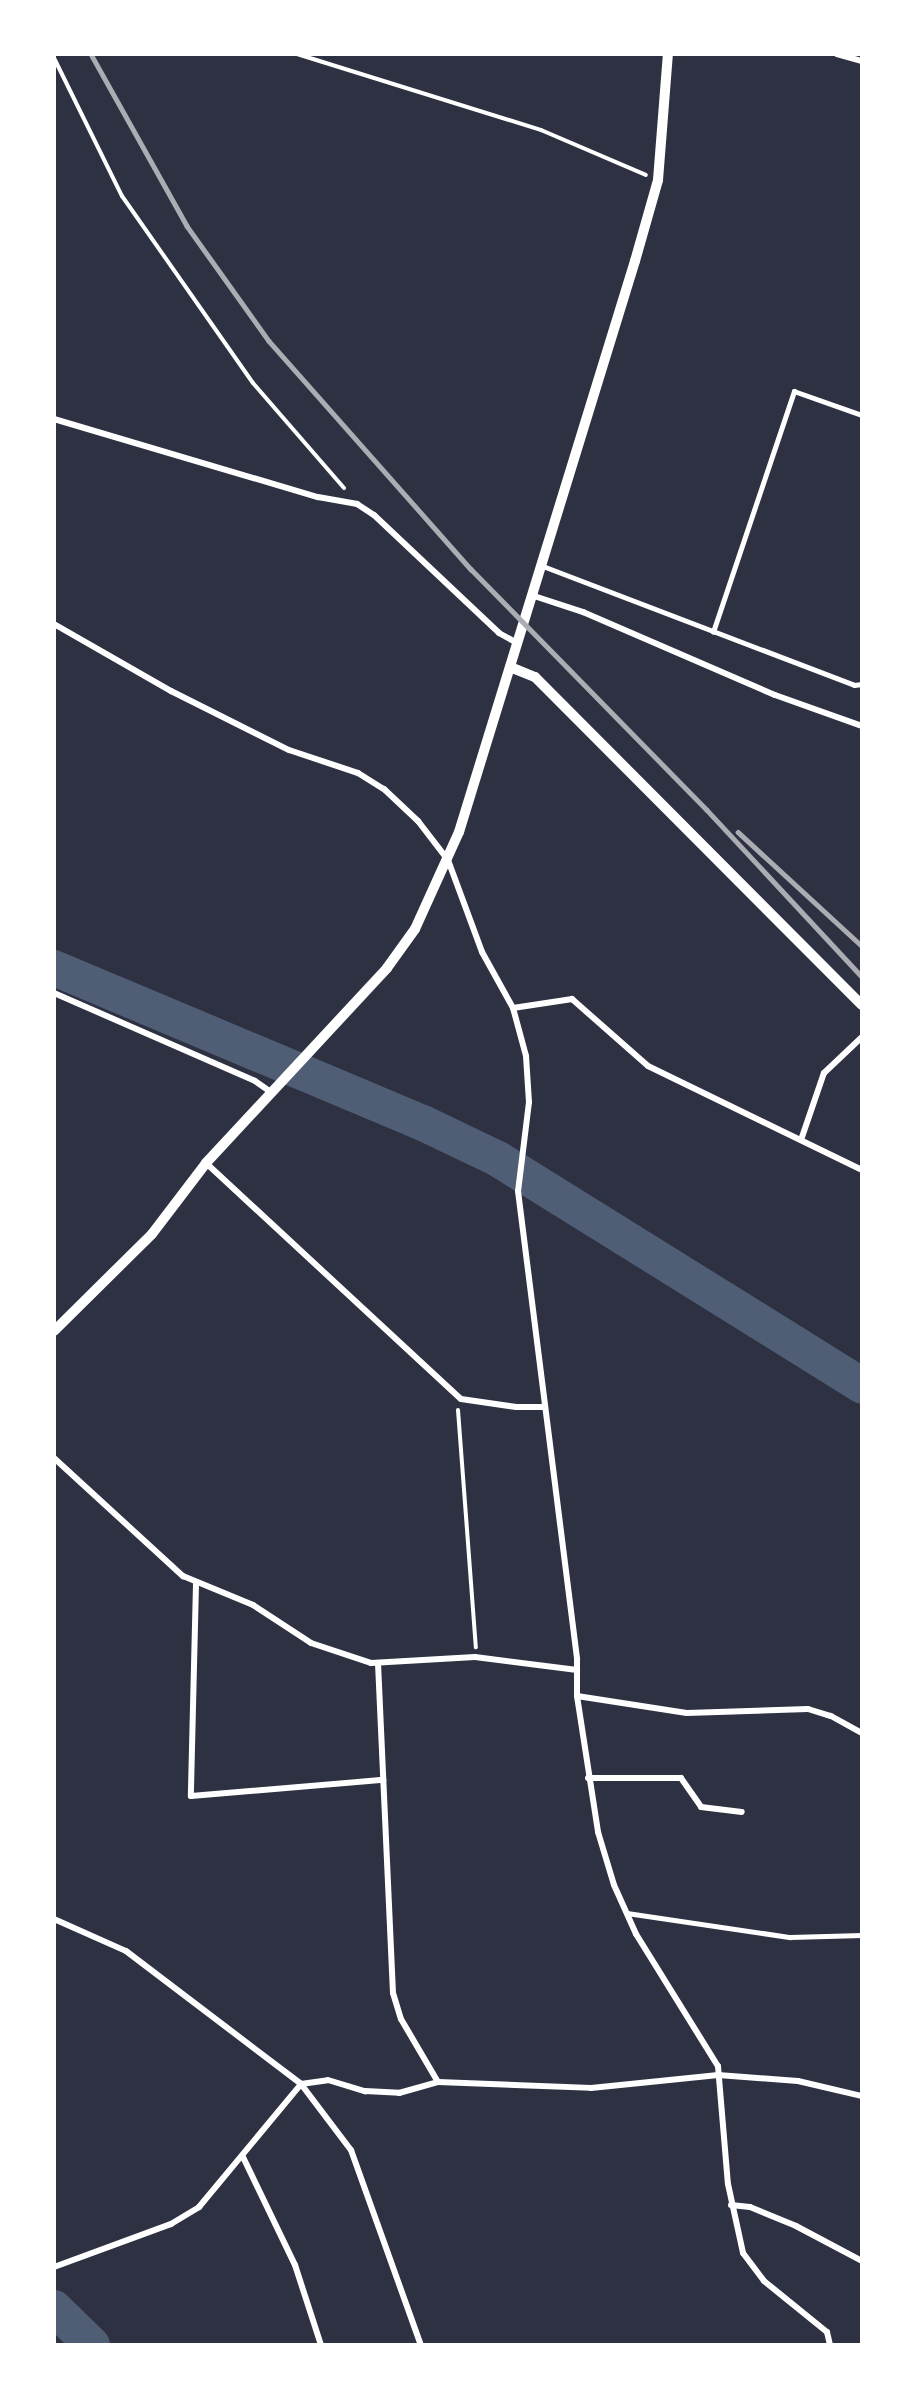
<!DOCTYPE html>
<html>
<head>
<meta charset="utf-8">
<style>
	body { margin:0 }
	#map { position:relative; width:916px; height:2399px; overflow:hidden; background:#2d3142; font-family:"DejaVu Sans",sans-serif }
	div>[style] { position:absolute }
	.river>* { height:36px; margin:-18px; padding:0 18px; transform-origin:18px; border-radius:18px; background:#4f5d75 }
	.path>* { height:4px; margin:-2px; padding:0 2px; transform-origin:2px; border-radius:2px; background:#fff }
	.service>* { height:4.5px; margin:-2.25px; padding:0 2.25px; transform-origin:2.25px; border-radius:2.25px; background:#fff }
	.minor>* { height:6px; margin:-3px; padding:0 3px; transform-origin:3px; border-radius:3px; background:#fff }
	.tertiary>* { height:10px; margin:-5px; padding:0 5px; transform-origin:5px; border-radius:5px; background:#fff }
	.rail>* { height:4.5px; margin:-2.25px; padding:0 2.25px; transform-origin:2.25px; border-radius:2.25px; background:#abadb3 }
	span { translate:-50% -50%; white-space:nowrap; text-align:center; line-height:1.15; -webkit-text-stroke:6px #fff; paint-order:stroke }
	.frame { position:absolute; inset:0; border:56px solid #fff; pointer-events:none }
</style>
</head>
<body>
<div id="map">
	<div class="river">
		<div style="left:54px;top:968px;width:400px;rotate:22.8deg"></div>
		<div style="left:423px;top:1123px;width:83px;rotate:25.6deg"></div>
		<div style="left:498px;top:1159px;width:429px;rotate:31.9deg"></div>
		<div style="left:54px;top:2308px;width:53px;rotate:44.2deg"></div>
	</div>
	<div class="path">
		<div style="left:297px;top:54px;width:256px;rotate:17.3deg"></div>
		<div style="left:541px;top:130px;width:114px;rotate:23.2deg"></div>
		<div style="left:54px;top:58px;width:154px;rotate:63.8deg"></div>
		<div style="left:122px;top:196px;width:228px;rotate:55deg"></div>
		<div style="left:253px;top:383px;width:139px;rotate:49.1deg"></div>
		<div style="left:458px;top:1410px;width:238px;rotate:85.7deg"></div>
	</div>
	<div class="service">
		<div style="left:543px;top:566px;width:333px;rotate:20.9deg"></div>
		<div style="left:854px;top:685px;width:8px;rotate:-7deg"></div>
		<div style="left:713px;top:632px;width:254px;rotate:-71.4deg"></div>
		<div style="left:794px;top:391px;width:72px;rotate:19.4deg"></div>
		<div style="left:627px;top:1913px;width:165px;rotate:8.4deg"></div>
		<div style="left:790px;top:1937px;width:72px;rotate:-1.6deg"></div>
	</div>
	<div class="minor">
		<div style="left:837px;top:54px;width:26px;rotate:16deg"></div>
		<div style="left:54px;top:419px;width:275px;rotate:16.5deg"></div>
		<div style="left:318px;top:497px;width:40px;rotate:10deg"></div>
		<div style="left:357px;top:504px;width:20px;rotate:33deg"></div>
		<div style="left:374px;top:515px;width:172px;rotate:43.3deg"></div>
		<div style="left:499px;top:633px;width:21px;rotate:29deg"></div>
		<div style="left:531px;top:595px;width:55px;rotate:18.1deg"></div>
		<div style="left:583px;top:612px;width:209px;rotate:23.4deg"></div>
		<div style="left:775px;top:695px;width:92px;rotate:19.6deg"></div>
		<div style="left:54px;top:624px;width:135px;rotate:29.8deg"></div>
		<div style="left:171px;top:691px;width:132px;rotate:26.6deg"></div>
		<div style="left:289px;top:750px;width:73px;rotate:18.4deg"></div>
		<div style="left:358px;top:773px;width:31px;rotate:32deg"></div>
		<div style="left:384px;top:789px;width:47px;rotate:43.3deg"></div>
		<div style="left:418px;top:821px;width:49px;rotate:52.4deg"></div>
		<div style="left:448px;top:860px;width:98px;rotate:69.7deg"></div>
		<div style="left:482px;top:952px;width:64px;rotate:61deg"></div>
		<div style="left:513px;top:1008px;width:50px;rotate:74.8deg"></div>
		<div style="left:526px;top:1056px;width:46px;rotate:86.3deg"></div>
		<div style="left:529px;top:1102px;width:90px;rotate:97deg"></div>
		<div style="left:518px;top:1191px;width:472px;rotate:82.8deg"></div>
		<div style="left:577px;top:1659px;width:37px;rotate:90deg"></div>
		<div style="left:577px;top:1696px;width:138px;rotate:81.2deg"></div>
		<div style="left:598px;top:1832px;width:55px;rotate:73.2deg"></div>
		<div style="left:614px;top:1885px;width:54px;rotate:65.8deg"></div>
		<div style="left:636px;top:1934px;width:155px;rotate:58.2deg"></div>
		<div style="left:718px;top:2066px;width:118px;rotate:85.2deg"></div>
		<div style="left:728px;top:2184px;width:71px;rotate:77.7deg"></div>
		<div style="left:743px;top:2253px;width:35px;rotate:53deg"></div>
		<div style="left:764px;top:2281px;width:81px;rotate:39deg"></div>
		<div style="left:827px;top:2332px;width:13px;rotate:77deg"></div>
		<div style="left:54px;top:993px;width:219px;rotate:23.6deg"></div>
		<div style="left:255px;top:1081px;width:21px;rotate:35deg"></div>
		<div style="left:513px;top:1008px;width:60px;rotate:-8.7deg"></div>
		<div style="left:572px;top:999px;width:101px;rotate:41.4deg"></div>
		<div style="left:648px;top:1066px;width:238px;rotate:25.9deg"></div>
		<div style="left:801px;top:1140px;width:71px;rotate:-71.1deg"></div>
		<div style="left:824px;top:1073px;width:52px;rotate:-43.5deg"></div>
		<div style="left:206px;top:1163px;width:347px;rotate:42.8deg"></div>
		<div style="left:461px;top:1399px;width:56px;rotate:8.3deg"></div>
		<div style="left:516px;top:1407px;width:28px"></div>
		<div style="left:54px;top:1458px;width:175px;rotate:42.5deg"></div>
		<div style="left:183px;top:1576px;width:76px;rotate:22.5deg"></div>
		<div style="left:253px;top:1605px;width:69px;rotate:33.2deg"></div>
		<div style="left:311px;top:1643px;width:63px;rotate:18.4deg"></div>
		<div style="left:371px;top:1663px;width:104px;rotate:-3.3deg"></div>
		<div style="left:475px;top:1657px;width:103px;rotate:7.3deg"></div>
		<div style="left:196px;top:1584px;width:212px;rotate:91.4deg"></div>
		<div style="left:191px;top:1796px;width:193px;rotate:-4.8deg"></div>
		<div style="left:378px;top:1663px;width:330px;rotate:87.4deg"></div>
		<div style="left:393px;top:1993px;width:27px;rotate:73deg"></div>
		<div style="left:401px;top:2019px;width:73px;rotate:59.6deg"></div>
		<div style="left:577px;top:1696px;width:111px;rotate:8.8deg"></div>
		<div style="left:687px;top:1713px;width:121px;rotate:-1.9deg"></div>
		<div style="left:808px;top:1709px;width:24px;rotate:17deg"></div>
		<div style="left:831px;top:1716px;width:35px;rotate:29deg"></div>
		<div style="left:588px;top:1778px;width:93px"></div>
		<div style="left:681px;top:1778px;width:35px;rotate:55deg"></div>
		<div style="left:701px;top:1807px;width:41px;rotate:7deg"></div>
		<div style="left:54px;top:1919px;width:79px;rotate:24deg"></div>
		<div style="left:126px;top:1951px;width:220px;rotate:37.2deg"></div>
		<div style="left:301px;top:2084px;width:83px;rotate:52.9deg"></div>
		<div style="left:351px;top:2150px;width:207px;rotate:70.3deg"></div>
		<div style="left:243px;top:2157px;width:120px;rotate:64.3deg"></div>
		<div style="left:295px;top:2265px;width:84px;rotate:72deg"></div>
		<div style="left:731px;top:2205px;width:19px;rotate:6deg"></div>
		<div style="left:750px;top:2207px;width:50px;rotate:22.4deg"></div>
		<div style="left:796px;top:2226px;width:75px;rotate:27.9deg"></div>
		<div style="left:54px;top:2267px;width:125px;rotate:-20.2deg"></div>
		<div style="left:171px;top:2224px;width:33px;rotate:-31deg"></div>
		<div style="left:199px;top:2207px;width:160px;rotate:-50.3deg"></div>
		<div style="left:301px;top:2084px;width:27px;rotate:-8deg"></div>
		<div style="left:328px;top:2080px;width:39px;rotate:17deg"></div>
		<div style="left:365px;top:2091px;width:34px;rotate:3deg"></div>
		<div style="left:399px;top:2093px;width:41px;rotate:-15.8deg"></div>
		<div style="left:438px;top:2082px;width:153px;rotate:2.2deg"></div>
		<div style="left:591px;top:2088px;width:128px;rotate:-5.8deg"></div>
		<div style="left:718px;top:2075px;width:80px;rotate:4.3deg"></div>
		<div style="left:798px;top:2081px;width:66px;rotate:13.2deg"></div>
	</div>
	<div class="tertiary">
		<div style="left:510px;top:667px;width:27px;rotate:22deg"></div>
		<div style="left:535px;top:677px;width:463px;rotate:45.1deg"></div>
		<div style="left:54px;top:1331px;width:138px;rotate:-44.7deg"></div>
		<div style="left:152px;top:1234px;width:89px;rotate:-52.7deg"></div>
		<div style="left:206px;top:1163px;width:266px;rotate:-47.1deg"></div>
		<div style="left:387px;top:968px;width:48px;rotate:-54.3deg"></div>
		<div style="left:415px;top:929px;width:107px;rotate:-65.6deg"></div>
		<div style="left:459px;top:832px;width:598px;rotate:-72.87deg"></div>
		<div style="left:635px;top:261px;width:84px;rotate:-74.1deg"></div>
		<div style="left:658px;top:180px;width:126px;rotate:-85.5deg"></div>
	</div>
	<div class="rail">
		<div style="left:91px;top:54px;width:197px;rotate:60.8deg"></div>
		<div style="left:187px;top:226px;width:141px;rotate:54.5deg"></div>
		<div style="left:269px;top:341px;width:305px;rotate:48.5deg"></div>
		<div style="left:471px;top:569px;width:337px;rotate:45.6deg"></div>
		<div style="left:707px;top:810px;width:228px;rotate:47.1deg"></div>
		<div style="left:738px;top:832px;width:168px;rotate:42.6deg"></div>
	</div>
	<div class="frame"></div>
</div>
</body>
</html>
